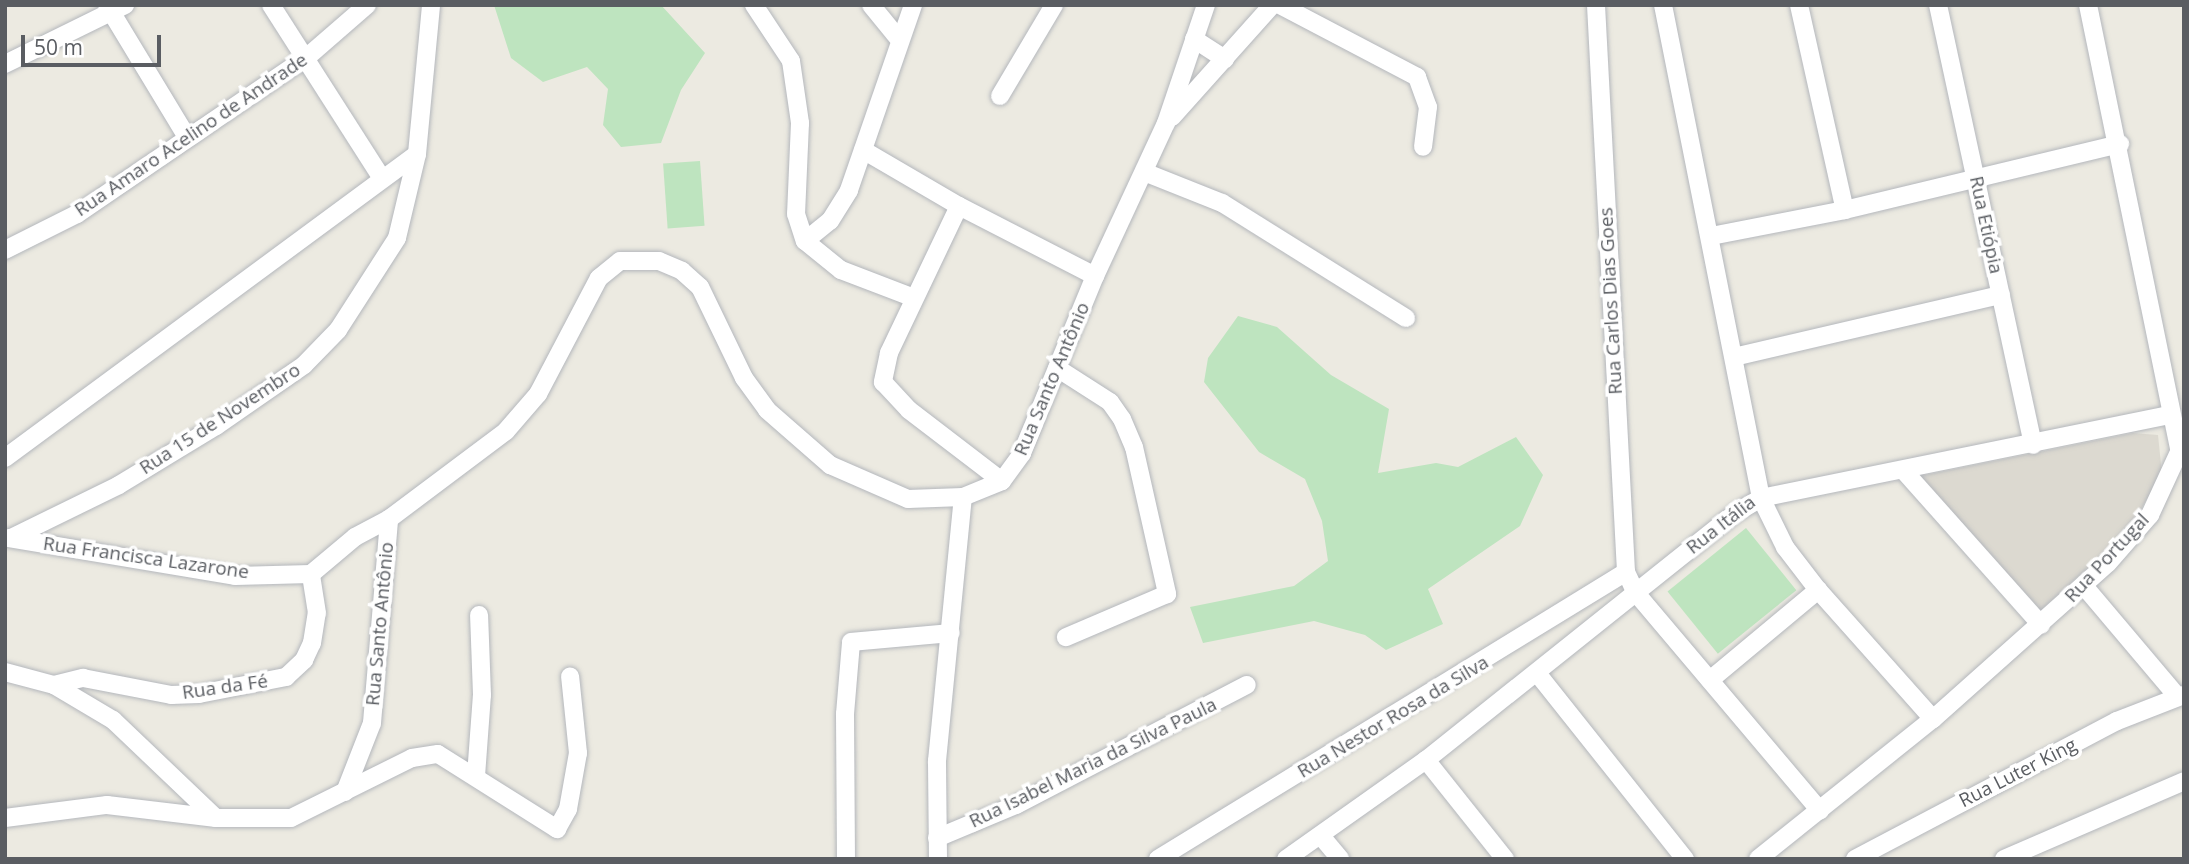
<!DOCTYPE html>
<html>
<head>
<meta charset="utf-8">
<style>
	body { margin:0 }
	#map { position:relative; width:2189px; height:864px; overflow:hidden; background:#eceae1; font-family:"Open Sans",sans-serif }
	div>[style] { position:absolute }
	.education>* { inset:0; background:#dcd9d0 }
	.green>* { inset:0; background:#bee4bf; transform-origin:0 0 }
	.roads { filter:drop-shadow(0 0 2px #b4b7bc) drop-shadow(0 0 2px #b4b7bc) }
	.minor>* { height:18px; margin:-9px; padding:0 9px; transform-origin:9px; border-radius:9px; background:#fff }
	span { translate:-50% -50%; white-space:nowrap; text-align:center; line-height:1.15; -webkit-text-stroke:7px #fff; paint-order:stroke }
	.street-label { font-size:19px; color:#5a5d62 }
	.frame { position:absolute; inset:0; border:7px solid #5a5d62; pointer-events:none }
	.scale { position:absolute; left:21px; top:35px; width:140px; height:32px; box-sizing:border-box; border:4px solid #5a5d62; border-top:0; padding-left:9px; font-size:21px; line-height:24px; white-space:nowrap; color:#5a5d62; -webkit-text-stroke:5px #fff; paint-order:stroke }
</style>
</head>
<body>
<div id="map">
	<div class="education">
		<div style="clip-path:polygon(2133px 433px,2158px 435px,2162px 474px,2138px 514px,2105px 552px,2040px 611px,1920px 476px)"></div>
	</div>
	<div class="green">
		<div style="clip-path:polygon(494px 5px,661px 5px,705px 53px,681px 90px,661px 143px,621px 147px,603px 125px,608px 89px,587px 67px,543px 82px,511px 58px)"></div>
		<div style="left:700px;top:161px;width:65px;height:37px;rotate:86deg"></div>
		<div style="clip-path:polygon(1238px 316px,1277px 327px,1331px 375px,1389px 409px,1378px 473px,1436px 463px,1458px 467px,1516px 437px,1543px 475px,1520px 526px,1428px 589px,1443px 624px,1386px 650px,1365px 635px,1314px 621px,1203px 643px,1190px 607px,1294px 586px,1328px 561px,1322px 521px,1305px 479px,1259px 452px,1204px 382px,1208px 358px)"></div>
		<div style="left:1746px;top:528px;width:80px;height:101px;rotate:51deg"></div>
	</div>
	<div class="roads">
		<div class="minor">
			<div style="left:107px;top:5px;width:154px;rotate:58.8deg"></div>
			<div style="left:271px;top:5px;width:204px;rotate:57.4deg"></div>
			<div style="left:754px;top:5px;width:67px;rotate:56.5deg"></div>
			<div style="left:791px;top:61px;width:63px;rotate:81.7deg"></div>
			<div style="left:800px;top:123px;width:91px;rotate:92.5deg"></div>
			<div style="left:796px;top:214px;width:28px;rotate:72deg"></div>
			<div style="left:805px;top:241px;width:46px;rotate:38.9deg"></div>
			<div style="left:841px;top:270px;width:78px;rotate:21deg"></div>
			<div style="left:871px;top:5px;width:43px;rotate:50.7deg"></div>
			<div style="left:1280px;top:5px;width:155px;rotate:27.7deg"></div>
			<div style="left:1417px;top:77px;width:32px;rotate:70deg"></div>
			<div style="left:1428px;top:107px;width:40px;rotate:97.1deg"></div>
			<div style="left:1596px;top:5px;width:568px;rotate:86.97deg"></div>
			<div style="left:1626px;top:572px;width:23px;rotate:65deg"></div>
			<div style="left:1636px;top:593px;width:285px;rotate:49.8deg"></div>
			<div style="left:1799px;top:5px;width:210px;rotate:77.4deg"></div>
			<div style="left:1938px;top:5px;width:450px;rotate:77.8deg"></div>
			<div style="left:2088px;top:5px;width:458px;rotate:78.4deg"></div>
			<div style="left:1194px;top:39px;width:37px;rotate:33deg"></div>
			<div style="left:5px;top:64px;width:134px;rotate:-26.2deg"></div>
			<div style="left:1000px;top:96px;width:106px;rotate:-59.3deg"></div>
			<div style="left:1172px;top:117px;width:150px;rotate:-48.2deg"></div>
			<div style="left:863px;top:150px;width:111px;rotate:30.3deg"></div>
			<div style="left:959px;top:206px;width:153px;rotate:27.2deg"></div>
			<div style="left:1144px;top:172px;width:84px;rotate:21.7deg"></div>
			<div style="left:1222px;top:203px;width:217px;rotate:32deg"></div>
			<div style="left:959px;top:206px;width:163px;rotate:115.5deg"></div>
			<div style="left:889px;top:353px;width:30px;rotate:102deg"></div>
			<div style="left:883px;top:382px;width:38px;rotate:47deg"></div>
			<div style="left:909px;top:410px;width:117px;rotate:37.4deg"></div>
			<div style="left:1711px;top:236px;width:136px;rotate:-11deg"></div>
			<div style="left:1845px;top:210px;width:283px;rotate:-13.5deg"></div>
			<div style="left:805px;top:241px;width:32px;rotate:-39deg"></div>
			<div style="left:830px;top:221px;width:36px;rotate:-58deg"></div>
			<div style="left:849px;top:190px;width:196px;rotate:-70.9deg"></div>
			<div style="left:5px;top:250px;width:80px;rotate:-26.6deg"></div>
			<div style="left:77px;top:214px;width:277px;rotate:-34.3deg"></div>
			<div style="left:306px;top:58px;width:81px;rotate:-41deg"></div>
			<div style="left:1734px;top:357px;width:274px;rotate:-13.1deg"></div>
			<div style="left:1057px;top:368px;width:63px;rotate:32.7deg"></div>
			<div style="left:1110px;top:402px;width:21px;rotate:55deg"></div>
			<div style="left:1122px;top:419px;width:30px;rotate:67deg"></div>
			<div style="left:1134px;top:447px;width:151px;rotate:77.3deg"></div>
			<div style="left:1167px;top:594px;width:110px;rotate:156.9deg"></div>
			<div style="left:5px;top:458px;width:512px;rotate:-36.42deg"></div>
			<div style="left:1904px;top:471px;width:206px;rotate:48.3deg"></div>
			<div style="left:9px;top:538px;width:229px;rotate:9.5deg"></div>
			<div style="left:235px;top:576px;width:76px;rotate:-1.5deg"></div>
			<div style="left:311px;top:574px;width:57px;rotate:-40.1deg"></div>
			<div style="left:355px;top:537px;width:38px;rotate:-28deg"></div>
			<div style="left:11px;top:538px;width:120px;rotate:-26.1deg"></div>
			<div style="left:119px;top:485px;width:114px;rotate:-31.3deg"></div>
			<div style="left:216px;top:426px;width:107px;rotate:-34.7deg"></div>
			<div style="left:304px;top:365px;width:49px;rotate:-45.8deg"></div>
			<div style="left:338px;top:330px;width:109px;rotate:-57.3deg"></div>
			<div style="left:397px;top:238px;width:86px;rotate:-76.6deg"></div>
			<div style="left:417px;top:154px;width:150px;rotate:-84.6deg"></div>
			<div style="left:2084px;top:586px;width:144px;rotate:49.8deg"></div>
			<div style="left:5px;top:672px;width:51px;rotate:14.9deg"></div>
			<div style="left:54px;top:685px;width:69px;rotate:30.7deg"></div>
			<div style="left:113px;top:720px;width:142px;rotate:43.6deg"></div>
			<div style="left:216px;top:818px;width:75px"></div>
			<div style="left:291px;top:818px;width:135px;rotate:-26.4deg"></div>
			<div style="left:412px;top:758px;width:26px;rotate:-9deg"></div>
			<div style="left:438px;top:754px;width:141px;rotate:32.2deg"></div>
			<div style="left:557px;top:829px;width:23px;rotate:-61deg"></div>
			<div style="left:568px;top:809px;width:57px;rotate:-79.9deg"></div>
			<div style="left:578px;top:753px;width:77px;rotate:-95.9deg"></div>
			<div style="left:1537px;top:673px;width:238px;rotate:51.5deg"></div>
			<div style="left:1710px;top:680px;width:141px;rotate:-39.8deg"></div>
			<div style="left:54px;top:685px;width:30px;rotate:-14deg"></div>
			<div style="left:83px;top:678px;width:90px;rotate:10.9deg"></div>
			<div style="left:171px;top:695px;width:28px;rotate:-2deg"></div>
			<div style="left:199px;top:694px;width:89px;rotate:-11.1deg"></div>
			<div style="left:286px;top:677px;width:25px;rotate:-43deg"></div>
			<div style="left:304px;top:660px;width:19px;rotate:-65deg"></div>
			<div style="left:312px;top:643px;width:30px;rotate:-81deg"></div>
			<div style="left:317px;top:613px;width:39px;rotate:-99deg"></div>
			<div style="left:1933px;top:719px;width:173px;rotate:-131.7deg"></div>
			<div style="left:1818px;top:590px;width:54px;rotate:-127.5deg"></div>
			<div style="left:1785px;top:547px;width:55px;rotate:-116.1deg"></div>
			<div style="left:1761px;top:498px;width:417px;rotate:-11.5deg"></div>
			<div style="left:1426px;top:760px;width:127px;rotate:51.4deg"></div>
			<div style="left:476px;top:776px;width:81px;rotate:-85.8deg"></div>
			<div style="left:482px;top:695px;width:80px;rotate:-92.1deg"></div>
			<div style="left:345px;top:792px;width:74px;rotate:-68.6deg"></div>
			<div style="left:372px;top:723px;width:205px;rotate:-85.2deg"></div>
			<div style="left:389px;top:519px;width:146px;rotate:-36.9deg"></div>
			<div style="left:506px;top:431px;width:49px;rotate:-49.1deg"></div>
			<div style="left:538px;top:394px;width:131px;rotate:-62.3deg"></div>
			<div style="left:599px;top:278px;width:27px;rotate:-39deg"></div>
			<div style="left:620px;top:261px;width:39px"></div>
			<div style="left:659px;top:261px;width:25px;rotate:23deg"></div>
			<div style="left:682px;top:271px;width:24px;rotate:42deg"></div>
			<div style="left:700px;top:287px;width:101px;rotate:64.2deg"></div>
			<div style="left:744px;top:378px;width:39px;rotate:54deg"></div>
			<div style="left:767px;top:410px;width:84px;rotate:41.1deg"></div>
			<div style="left:830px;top:465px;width:85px;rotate:23.6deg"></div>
			<div style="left:908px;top:499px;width:55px;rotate:-2.1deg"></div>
			<div style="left:963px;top:497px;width:42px;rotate:-22.3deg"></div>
			<div style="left:1002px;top:481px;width:34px;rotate:-54deg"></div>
			<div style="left:1022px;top:453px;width:191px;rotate:-67.6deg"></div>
			<div style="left:1095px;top:276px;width:169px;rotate:-65.1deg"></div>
			<div style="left:1166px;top:123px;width:125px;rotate:-71.3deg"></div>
			<div style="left:5px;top:818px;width:103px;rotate:-7.3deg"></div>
			<div style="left:107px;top:805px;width:110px;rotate:6.8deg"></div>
			<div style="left:1321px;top:836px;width:30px;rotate:50deg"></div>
			<div style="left:937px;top:838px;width:86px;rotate:-22.7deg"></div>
			<div style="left:1016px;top:805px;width:260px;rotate:-27.5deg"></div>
			<div style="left:846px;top:859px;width:145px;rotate:-90.4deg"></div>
			<div style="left:845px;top:714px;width:72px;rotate:-85.2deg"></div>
			<div style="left:851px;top:642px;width:100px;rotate:-5.1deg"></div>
			<div style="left:938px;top:859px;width:98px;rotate:-90.6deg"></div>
			<div style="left:937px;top:761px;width:265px;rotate:-84.4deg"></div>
			<div style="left:1158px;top:859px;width:549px;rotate:-31.52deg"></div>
			<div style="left:1286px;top:859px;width:171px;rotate:-35.3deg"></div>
			<div style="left:1426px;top:760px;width:398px;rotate:-38.6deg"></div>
			<div style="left:1737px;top:512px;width:28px;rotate:-30deg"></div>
			<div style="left:1761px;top:498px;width:503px;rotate:-101.24deg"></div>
			<div style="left:1758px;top:859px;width:224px;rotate:-38.7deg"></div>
			<div style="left:1933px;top:719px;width:234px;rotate:-41.7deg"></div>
			<div style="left:2108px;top:563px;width:64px;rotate:-48.8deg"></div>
			<div style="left:2150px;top:515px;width:81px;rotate:-65.3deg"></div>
			<div style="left:1855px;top:859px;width:296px;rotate:-27.8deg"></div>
			<div style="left:2117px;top:721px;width:72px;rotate:-21.2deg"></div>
			<div style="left:2004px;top:859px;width:196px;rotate:-23.4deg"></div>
		</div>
	</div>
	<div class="street-label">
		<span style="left:191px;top:135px;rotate:-34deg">Rua Amaro Acelino de Andrade</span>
		<span style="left:1986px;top:225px;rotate:78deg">Rua Etiópia</span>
		<span style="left:1611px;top:301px;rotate:-93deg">Rua Carlos Dias Goes</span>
		<span style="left:1052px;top:379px;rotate:-67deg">Rua Santo Antônio</span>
		<span style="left:220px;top:419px;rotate:-33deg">Rua 15 de Novembro</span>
		<span style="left:1721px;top:525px;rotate:-38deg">Rua Itália</span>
		<span style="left:146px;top:558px;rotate:8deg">Rua Francisca Lazarone</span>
		<span style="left:2107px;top:558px;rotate:-47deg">Rua Portugal</span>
		<span style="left:380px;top:624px;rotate:-85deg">Rua Santo Antônio</span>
		<span style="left:225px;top:687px;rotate:-8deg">Rua da Fé</span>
		<span style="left:1393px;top:717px;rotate:-31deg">Rua Nestor Rosa da Silva</span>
		<span style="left:1093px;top:763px;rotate:-26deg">Rua Isabel Maria da Silva Paula</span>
		<span style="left:2018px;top:773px;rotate:-27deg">Rua Luter King</span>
	</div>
	<div class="frame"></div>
	<div class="scale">50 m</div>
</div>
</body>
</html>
